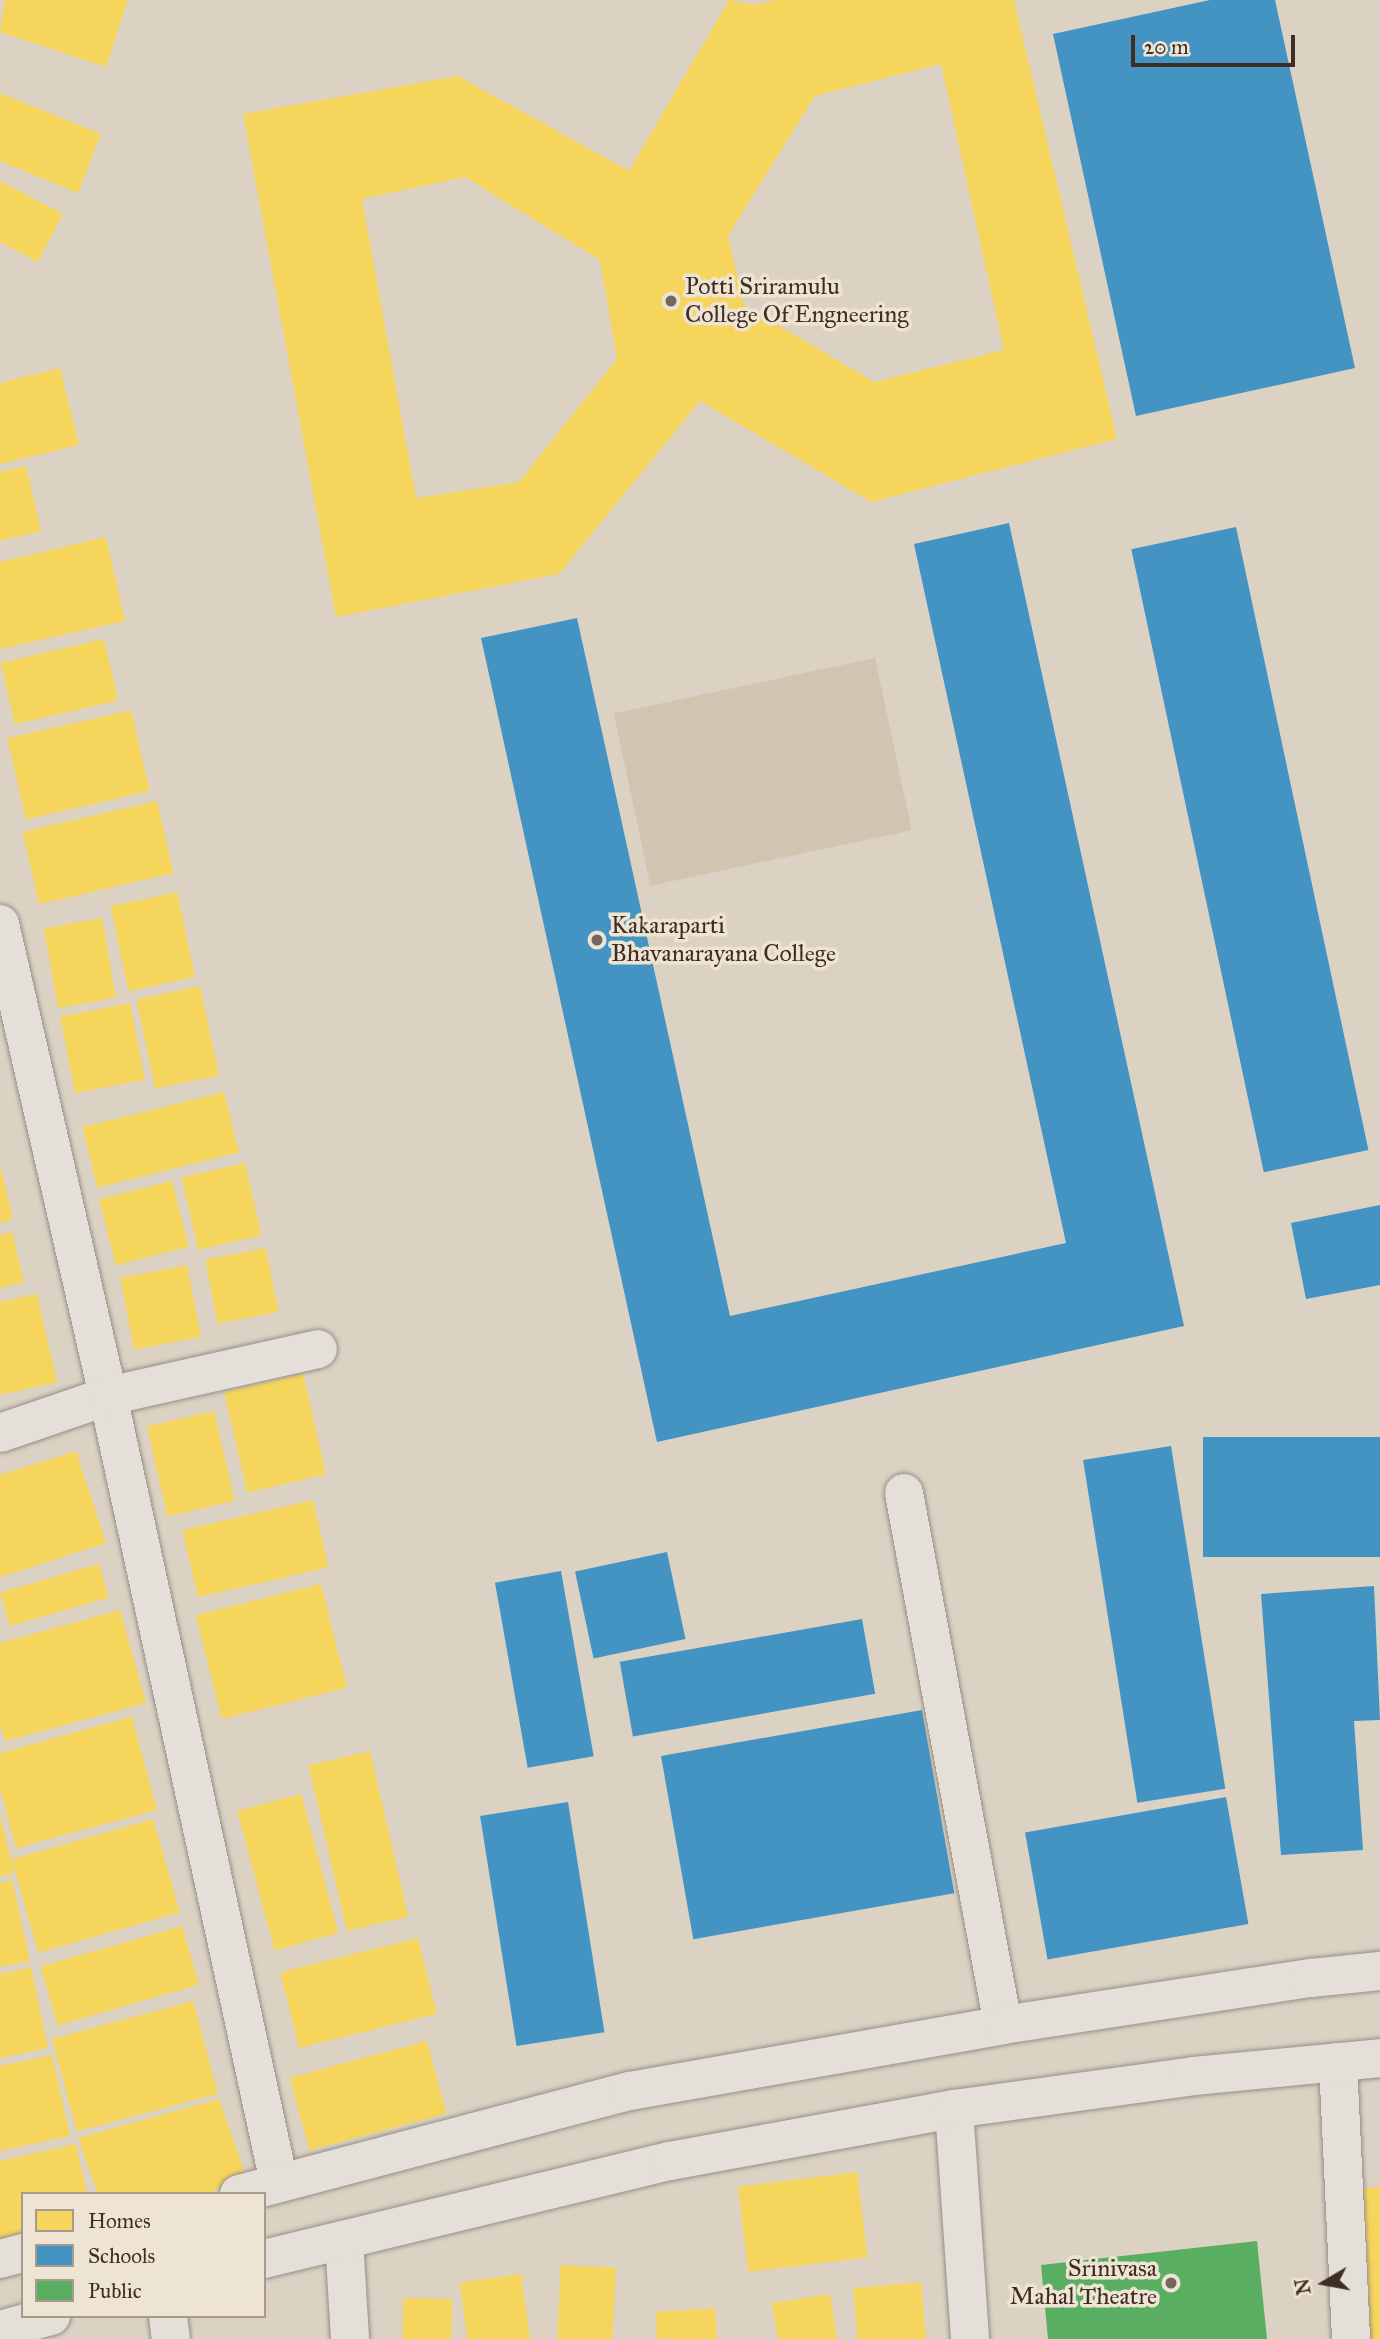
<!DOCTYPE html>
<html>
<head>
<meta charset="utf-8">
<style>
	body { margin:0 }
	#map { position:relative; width:1380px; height:2339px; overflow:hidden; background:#dbd2c4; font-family:"IM FELL Great Primer",serif }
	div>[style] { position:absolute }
	.green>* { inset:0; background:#d1c4b1; transform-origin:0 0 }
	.homes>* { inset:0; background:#f6d55c; transform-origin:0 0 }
	.schools>* { inset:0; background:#4393c3; transform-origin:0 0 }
	.public>* { inset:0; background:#5aae61 }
	.roads { filter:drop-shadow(0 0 2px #968f86) drop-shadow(0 0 2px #968f86) }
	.street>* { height:38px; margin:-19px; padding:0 19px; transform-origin:19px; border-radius:19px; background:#e4dfd8 }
	.secondary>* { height:38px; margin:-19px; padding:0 19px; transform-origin:19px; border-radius:19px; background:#e4dfd8 }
	.dots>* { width:19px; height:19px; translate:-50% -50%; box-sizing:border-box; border:4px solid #ede4d3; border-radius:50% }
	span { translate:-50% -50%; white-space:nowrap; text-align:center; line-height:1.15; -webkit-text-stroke:7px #ede4d3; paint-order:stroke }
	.poi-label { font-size:24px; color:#3f2c23 }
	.left { translate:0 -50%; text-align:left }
	.right { translate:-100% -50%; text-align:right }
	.legend { position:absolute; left:21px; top:2192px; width:245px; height:126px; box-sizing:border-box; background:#ede4d3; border:2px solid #a79a8d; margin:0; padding:9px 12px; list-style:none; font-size:21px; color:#3f2c23 }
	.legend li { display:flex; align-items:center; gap:14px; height:35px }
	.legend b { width:35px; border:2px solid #a79a8d }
	.north { position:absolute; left:1289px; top:2248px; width:70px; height:70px; -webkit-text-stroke:5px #ede4d3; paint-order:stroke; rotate:260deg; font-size:19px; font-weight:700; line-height:28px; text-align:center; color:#3f2c23 }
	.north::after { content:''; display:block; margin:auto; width:24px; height:32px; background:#3f2c23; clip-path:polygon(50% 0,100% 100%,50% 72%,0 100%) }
	.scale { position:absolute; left:1131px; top:35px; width:164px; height:32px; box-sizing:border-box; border:4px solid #3f2c23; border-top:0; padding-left:9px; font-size:21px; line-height:24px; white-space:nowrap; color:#3f2c23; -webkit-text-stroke:5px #ede4d3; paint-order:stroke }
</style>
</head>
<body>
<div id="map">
	<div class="green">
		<div style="left:875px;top:658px;width:176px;height:267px;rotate:78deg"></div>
	</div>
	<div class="homes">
		<div style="clip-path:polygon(5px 0,128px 0,106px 67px,0 32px)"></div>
		<div style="clip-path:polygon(evenodd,729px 0,756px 5px,777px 0,1014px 0,1117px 439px,871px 502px,700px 401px,559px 574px,336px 617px,243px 114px,458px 76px,629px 171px,729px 0,941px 64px,1004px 350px,874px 382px,744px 305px,728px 236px,815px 96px,941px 64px,729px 0,465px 177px,600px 260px,617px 359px,519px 482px,416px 498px,362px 199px,465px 177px)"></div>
		<div style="clip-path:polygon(0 93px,101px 134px,78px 193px,0 161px)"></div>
		<div style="clip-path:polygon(0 181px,63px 214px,38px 262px,0 242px)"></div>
		<div style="clip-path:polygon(60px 368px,79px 445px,0 464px,0 383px)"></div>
		<div style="clip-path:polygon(26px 466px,41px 531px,0 541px,0 472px)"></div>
		<div style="clip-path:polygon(106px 537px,125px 621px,0 649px,0 562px)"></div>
		<div style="left:104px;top:639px;width:63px;height:106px;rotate:77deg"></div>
		<div style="left:131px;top:710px;width:83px;height:127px;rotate:77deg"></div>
		<div style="left:157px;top:801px;width:74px;height:138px;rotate:77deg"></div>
		<div style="left:177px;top:892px;width:87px;height:68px;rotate:78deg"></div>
		<div style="left:102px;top:918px;width:81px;height:59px;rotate:80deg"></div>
		<div style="left:200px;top:986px;width:91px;height:65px;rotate:78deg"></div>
		<div style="left:130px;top:1003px;width:78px;height:71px;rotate:79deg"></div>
		<div style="left:224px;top:1092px;width:62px;height:146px;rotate:76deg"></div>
		<div style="left:245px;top:1163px;width:74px;height:65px;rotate:77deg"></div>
		<div style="clip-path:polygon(0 1165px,13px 1219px,0 1223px)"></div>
		<div style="left:172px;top:1181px;width:68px;height:75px;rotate:76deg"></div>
		<div style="clip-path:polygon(12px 1232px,24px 1282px,0 1288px,0 1235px)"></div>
		<div style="left:266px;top:1248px;width:65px;height:62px;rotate:79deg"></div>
		<div style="left:187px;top:1265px;width:73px;height:68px;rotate:79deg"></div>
		<div style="clip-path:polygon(37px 1294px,57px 1382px,0 1395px,0 1302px)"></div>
		<div style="left:303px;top:1374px;width:103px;height:81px;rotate:77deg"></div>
		<div style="left:214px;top:1411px;width:92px;height:69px;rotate:77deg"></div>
		<div style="clip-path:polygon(76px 1451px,106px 1543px,0 1577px,0 1475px)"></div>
		<div style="left:313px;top:1500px;width:69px;height:134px;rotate:77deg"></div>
		<div style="left:99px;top:1564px;width:35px;height:103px;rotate:74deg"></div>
		<div style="left:321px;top:1584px;width:107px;height:129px;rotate:76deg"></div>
		<div style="clip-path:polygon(120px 1610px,146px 1703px,5px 1741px,0 1724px,0 1643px)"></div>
		<div style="clip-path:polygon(132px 1717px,157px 1810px,16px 1848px,0 1788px,0 1753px)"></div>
		<div style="left:370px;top:1751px;width:170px;height:63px;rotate:77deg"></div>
		<div style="left:301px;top:1794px;width:144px;height:66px;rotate:75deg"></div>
		<div style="clip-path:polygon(0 1815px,14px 1873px,0 1877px)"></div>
		<div style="left:153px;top:1819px;width:97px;height:147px;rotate:74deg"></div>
		<div style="clip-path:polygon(12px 1880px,30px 1961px,0 1967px,0 1883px)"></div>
		<div style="left:182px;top:1926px;width:61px;height:147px;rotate:74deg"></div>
		<div style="left:418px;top:1938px;width:78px;height:142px;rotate:76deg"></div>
		<div style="clip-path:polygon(31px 1967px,48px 2048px,0 2058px,0 1974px)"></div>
		<div style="left:193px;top:2001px;width:96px;height:146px;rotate:75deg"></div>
		<div style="left:427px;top:2041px;width:75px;height:142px;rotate:75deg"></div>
		<div style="clip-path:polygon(52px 2055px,70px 2136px,0 2151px,0 2066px)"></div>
		<div style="clip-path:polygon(219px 2099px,247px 2179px,204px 2194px,98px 2194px,78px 2138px)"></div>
		<div style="clip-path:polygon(76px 2144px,87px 2194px,23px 2194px,23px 2241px,0 2246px,0 2161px)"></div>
		<div style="left:857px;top:2172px;width:86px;height:120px;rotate:83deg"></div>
		<div style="clip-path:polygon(1380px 2187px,1380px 2339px,1368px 2339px,1359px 2189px)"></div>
		<div style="left:561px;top:2265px;width:55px;height:74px;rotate:3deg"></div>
		<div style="left:521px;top:2274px;width:66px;height:62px;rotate:82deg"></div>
		<div style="left:921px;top:2282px;width:57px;height:68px;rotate:85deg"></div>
		<div style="clip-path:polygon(830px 2294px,837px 2339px,778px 2339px,772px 2303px)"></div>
		<div style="left:403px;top:2298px;width:49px;height:41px;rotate:1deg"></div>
		<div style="clip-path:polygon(715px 2308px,717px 2339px,657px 2339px,656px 2312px)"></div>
	</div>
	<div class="schools">
		<div style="clip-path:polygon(1210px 0,1275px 0,1355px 368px,1136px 416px,1053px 34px)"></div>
		<div style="clip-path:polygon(1009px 523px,1184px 1326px,657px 1442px,481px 638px,577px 618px,730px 1316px,1066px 1243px,914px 544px)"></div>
		<div style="left:1236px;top:527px;width:637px;height:107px;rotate:78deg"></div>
		<div style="clip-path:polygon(1380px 1205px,1380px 1285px,1306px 1299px,1291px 1223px)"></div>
		<div style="left:1380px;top:1437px;width:120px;height:177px;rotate:90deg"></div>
		<div style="left:1171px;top:1446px;width:347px;height:89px;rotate:81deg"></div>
		<div style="left:667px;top:1552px;width:89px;height:94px;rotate:78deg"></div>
		<div style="left:561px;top:1571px;width:188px;height:67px;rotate:80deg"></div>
		<div style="clip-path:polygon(1374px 1586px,1380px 1720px,1354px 1721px,1363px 1850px,1281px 1855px,1261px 1594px)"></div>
		<div style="left:862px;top:1619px;width:76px;height:246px;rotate:80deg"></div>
		<div style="left:922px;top:1710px;width:186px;height:265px;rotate:80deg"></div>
		<div style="left:1226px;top:1797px;width:129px;height:204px;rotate:80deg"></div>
		<div style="left:568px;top:1802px;width:233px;height:89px;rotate:81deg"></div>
	</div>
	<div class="public">
		<div style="clip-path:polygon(1257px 2241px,1267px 2339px,1048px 2339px,1041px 2265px)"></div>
	</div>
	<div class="roads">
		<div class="street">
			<div style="left:0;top:924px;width:484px;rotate:77.1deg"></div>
			<div style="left:108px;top:1396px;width:804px;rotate:77.73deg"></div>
			<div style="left:0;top:1433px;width:114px;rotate:-18.9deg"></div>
			<div style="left:108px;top:1396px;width:215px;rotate:-12.6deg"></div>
			<div style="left:904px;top:1493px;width:541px;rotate:79.46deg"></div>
			<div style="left:1338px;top:2062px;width:277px;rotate:87.3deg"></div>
			<div style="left:954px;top:2109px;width:231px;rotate:86deg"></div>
			<div style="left:344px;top:2240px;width:99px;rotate:86.5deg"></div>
			<div style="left:168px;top:2316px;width:23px;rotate:83deg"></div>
		</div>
		<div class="secondary">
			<div style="left:239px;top:2194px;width:404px;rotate:-14.8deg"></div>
			<div style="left:630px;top:2091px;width:379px;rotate:-10deg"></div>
			<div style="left:1003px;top:2025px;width:312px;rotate:-8.7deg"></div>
			<div style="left:1311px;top:1978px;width:69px;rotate:-5.8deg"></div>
			<div style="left:0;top:2259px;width:24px;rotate:-15deg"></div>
			<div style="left:264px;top:2259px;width:418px;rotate:-13.6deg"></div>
			<div style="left:670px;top:2161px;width:289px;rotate:-10.4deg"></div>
			<div style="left:954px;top:2109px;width:242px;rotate:-7.8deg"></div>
			<div style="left:1194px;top:2076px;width:187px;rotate:-5.5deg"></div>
			<div style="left:0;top:2330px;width:53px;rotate:-15.4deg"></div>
		</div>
	</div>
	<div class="dots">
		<div style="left:671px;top:301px;background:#76665b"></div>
		<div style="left:597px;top:940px;background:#76665b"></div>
		<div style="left:1171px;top:2283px;background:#76665b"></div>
	</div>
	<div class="poi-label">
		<span class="left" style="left:685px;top:301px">Potti Sriramulu<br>College Of Engneering</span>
		<span class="left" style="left:611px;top:940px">Kakaraparti<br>Bhavanarayana College</span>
		<span class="right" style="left:1157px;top:2283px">Srinivasa<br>Mahal Theatre</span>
	</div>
	<ul class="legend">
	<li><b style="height:19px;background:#f6d55c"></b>Homes</li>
	<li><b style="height:19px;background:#4393c3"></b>Schools</li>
	<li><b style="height:19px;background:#5aae61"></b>Public</li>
	</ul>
	<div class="north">N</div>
	<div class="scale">20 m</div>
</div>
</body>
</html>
